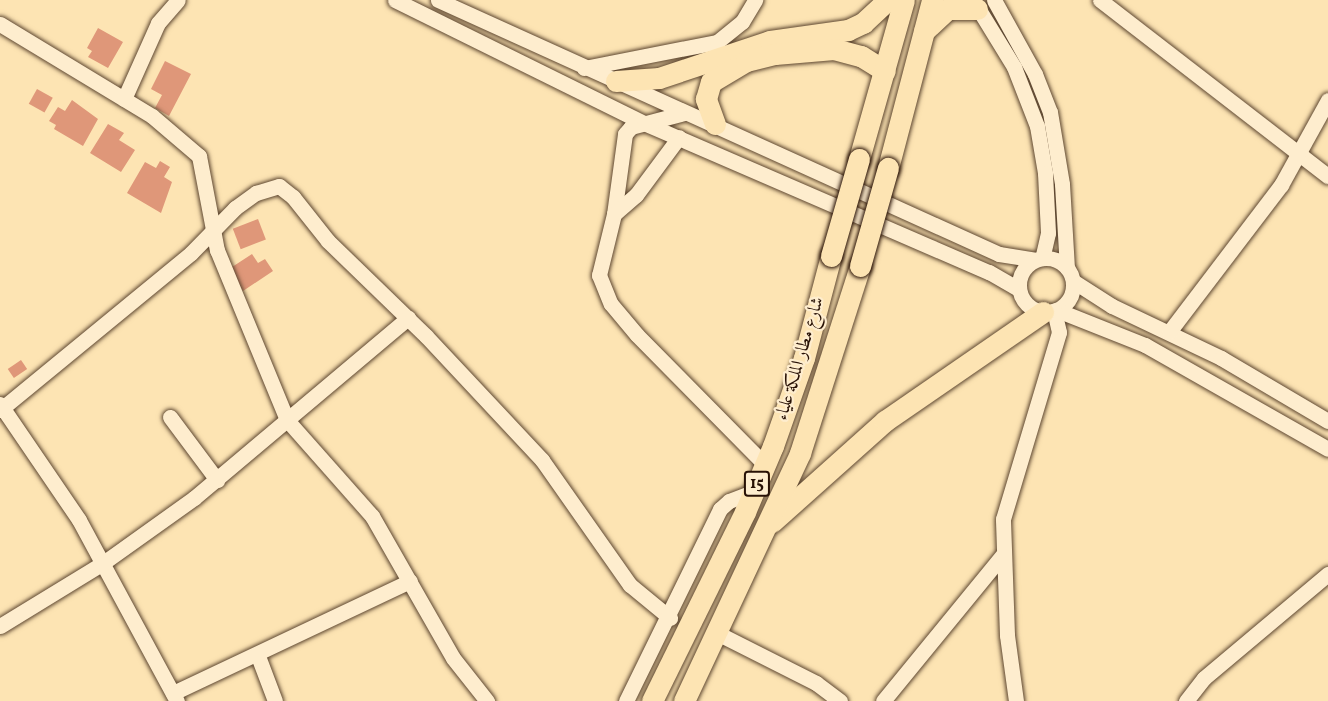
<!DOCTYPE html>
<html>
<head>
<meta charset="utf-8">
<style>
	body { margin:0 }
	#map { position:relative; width:1328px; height:701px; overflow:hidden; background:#fde4b3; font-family:Vollkorn,Amiri,serif }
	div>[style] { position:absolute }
	.building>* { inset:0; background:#df9779; transform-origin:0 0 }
	.roads { filter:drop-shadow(0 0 2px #5d4630) drop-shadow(0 0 2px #5d4630) }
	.minor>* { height:15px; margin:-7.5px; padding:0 7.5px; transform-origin:7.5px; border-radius:7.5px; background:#feedce }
	.minor>.ring { margin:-7.5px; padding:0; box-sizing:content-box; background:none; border:15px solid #feedce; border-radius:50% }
	.highway>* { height:21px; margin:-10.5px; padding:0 10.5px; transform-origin:10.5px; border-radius:10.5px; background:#fde4b3 }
	.bridges { filter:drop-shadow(0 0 2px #281105) drop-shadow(0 0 2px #281105) }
	.highway-bridge>* { height:21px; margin:-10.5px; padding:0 10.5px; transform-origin:10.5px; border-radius:10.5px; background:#fde4b3 }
	span { translate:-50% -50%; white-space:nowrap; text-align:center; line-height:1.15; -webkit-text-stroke:4.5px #feedce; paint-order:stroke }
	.shield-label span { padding:2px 4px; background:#feedce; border:2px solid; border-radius:4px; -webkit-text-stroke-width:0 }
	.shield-label { font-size:16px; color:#281105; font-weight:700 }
	.street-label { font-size:18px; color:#281105 }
</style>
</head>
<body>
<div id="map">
	<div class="building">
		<div style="clip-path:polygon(98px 28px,123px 42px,108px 68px,88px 57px,92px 51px,87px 48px)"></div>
		<div style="clip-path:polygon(165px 61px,191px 74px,169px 116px,155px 108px,162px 95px,151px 89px)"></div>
		<div style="left:37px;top:89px;width:18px;height:17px;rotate:29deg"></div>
		<div style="clip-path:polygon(72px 100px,98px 119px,83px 146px,54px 129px,56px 125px,49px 121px,58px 107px,65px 111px)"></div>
		<div style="clip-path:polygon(108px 124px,124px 133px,119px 140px,135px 150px,121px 172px,90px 153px)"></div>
		<div style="clip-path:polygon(160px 161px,170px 167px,164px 177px,172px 182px,161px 213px,127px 193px,145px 162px,156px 168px)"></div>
		<div style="left:258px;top:219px;width:22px;height:27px;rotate:69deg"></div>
		<div style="clip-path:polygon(252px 254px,258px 263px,265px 259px,273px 271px,243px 291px,229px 269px)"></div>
		<div style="left:21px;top:360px;width:11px;height:16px;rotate:56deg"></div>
	</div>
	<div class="roads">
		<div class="minor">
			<div style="left:395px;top:0;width:278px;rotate:26.3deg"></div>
			<div style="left:644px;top:123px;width:376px;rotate:23.4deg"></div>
			<div style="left:989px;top:272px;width:34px;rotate:30deg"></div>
			<div style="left:438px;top:0;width:616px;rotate:24.36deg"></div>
			<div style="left:999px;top:254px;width:36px;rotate:9deg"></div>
			<div style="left:973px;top:0;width:79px;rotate:58.5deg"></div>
			<div style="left:1014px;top:67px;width:63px;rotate:68.7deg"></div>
			<div style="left:1037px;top:126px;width:48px;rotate:80.3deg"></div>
			<div style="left:1045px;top:173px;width:60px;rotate:87.1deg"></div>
			<div style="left:1048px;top:233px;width:26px;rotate:103deg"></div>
			<div style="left:994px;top:0;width:85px;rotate:61deg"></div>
			<div style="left:1035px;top:74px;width:41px;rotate:68.5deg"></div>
			<div style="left:1050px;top:112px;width:73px;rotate:80.5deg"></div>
			<div style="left:1062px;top:184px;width:84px;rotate:86.6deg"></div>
			<div style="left:1100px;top:0;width:288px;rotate:37.7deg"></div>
			<div style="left:0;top:24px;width:178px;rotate:31.2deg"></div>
			<div style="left:152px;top:116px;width:62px;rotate:40.4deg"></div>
			<div style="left:199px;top:156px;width:96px;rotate:79.2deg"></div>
			<div style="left:217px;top:250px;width:184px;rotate:67.6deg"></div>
			<div style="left:287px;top:420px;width:128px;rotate:48.5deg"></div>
			<div style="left:372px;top:516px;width:163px;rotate:60.3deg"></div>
			<div style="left:453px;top:658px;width:55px;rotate:51.7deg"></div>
			<div style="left:584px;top:68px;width:136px;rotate:-11.1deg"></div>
			<div style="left:717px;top:42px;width:32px;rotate:-39deg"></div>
			<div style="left:742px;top:22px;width:26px;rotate:-59deg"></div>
			<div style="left:124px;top:99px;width:83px;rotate:-65.9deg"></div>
			<div style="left:158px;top:23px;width:30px;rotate:-49deg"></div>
			<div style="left:684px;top:113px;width:55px;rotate:165.2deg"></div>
			<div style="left:631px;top:127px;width:9px;rotate:131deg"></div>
			<div style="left:625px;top:134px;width:81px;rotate:97.8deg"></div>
			<div style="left:614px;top:214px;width:63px;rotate:103.8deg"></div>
			<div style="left:599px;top:275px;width:31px;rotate:68deg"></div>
			<div style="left:611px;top:304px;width:40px;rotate:50deg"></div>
			<div style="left:637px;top:335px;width:182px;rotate:45.4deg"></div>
			<div style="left:614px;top:214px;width:29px;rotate:-41deg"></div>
			<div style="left:636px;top:195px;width:72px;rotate:-53.4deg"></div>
			<div class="ring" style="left:1019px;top:258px;width:39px;height:39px"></div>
			<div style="left:1073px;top:281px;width:46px;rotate:32.7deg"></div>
			<div style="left:1112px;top:306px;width:121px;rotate:25.5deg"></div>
			<div style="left:1221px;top:358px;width:124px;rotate:30.5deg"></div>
			<div style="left:1057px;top:310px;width:95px;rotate:21.7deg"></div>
			<div style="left:1145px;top:345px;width:210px;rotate:29.6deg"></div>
			<div style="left:1169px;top:332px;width:185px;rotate:-52.7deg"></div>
			<div style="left:1281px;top:185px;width:97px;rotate:-61.1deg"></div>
			<div style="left:0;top:404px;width:140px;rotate:55.7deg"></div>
			<div style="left:79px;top:520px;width:206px;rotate:61.6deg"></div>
			<div style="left:0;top:410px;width:247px;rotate:-39.4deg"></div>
			<div style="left:191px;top:253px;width:63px;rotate:-45.6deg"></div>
			<div style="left:235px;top:208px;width:26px;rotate:-36deg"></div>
			<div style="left:256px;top:193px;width:24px;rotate:-17deg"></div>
			<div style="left:279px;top:186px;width:18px;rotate:38deg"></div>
			<div style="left:293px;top:197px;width:56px;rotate:51.5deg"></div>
			<div style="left:328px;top:241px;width:136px;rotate:44.1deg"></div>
			<div style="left:426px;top:336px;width:170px;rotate:46.9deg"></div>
			<div style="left:542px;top:460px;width:153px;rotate:54.9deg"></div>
			<div style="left:630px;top:585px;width:52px;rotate:39.5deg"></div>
			<div style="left:170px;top:417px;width:79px;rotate:53.3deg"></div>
			<div style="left:0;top:626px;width:121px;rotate:-31.5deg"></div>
			<div style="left:103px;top:563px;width:112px;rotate:-35.5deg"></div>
			<div style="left:194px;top:498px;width:280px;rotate:-40.1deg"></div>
			<div style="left:717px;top:633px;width:111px;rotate:26.8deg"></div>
			<div style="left:816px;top:683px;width:30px;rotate:37deg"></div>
			<div style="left:258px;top:656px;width:48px;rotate:69.3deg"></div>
			<div style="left:173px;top:693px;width:262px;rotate:-25.3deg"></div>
			<div style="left:626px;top:701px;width:214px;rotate:-63.9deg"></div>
			<div style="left:720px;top:509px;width:12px;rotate:-42deg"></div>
			<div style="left:729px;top:501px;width:26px;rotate:-21deg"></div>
			<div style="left:883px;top:701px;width:191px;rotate:-50.7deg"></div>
			<div style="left:1016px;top:701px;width:67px;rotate:-97.8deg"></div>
			<div style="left:1007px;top:635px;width:116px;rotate:-92deg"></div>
			<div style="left:1003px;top:519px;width:195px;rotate:-73.3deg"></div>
			<div style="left:1059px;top:332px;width:22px;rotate:-103deg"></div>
			<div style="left:1186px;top:701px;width:29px;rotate:-52deg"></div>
			<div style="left:1204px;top:678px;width:162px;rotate:-40deg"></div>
		</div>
		<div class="highway">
			<div style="left:924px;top:31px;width:33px;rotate:-43deg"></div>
			<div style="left:948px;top:9px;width:29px"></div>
			<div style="left:616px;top:81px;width:43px;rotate:-4deg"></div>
			<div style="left:659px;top:78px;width:117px;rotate:-18.4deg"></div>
			<div style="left:770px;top:41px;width:79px;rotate:-8deg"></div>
			<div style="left:848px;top:30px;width:17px;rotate:-25deg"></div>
			<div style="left:863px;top:23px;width:34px;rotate:-43deg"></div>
			<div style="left:715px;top:124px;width:27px;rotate:-110deg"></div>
			<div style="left:706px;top:99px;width:18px;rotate:-74deg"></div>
			<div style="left:711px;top:82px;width:41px;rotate:-31deg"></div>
			<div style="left:746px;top:61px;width:30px;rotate:-14deg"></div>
			<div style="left:775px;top:54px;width:59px;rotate:-4.8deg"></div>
			<div style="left:834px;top:49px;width:28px;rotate:15deg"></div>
			<div style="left:861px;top:56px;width:28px;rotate:32deg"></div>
			<div style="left:859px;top:159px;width:165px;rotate:-74.2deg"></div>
			<div style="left:888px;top:168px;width:174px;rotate:-75.3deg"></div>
			<div style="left:772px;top:522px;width:152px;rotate:-41.8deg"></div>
			<div style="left:885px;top:421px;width:192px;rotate:-34.6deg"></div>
			<div style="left:652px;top:701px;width:211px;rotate:-63.8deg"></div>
			<div style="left:745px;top:512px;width:72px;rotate:-67deg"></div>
			<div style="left:773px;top:446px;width:93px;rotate:-70.6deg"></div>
			<div style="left:804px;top:358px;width:106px;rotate:-75.2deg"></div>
			<div style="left:684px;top:701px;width:274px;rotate:-64.9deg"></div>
			<div style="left:800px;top:453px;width:196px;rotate:-72.2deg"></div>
		</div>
	</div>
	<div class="bridges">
		<div class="highway-bridge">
			<div style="left:831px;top:256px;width:101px;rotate:-73.9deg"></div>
			<div style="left:860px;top:266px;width:102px;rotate:-74.1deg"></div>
		</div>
	</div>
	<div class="shield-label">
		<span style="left:757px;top:484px">15</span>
	</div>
	<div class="street-label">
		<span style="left:801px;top:359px;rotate:-73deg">شارع مطار الملكة علياء</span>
	</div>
</div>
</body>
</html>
